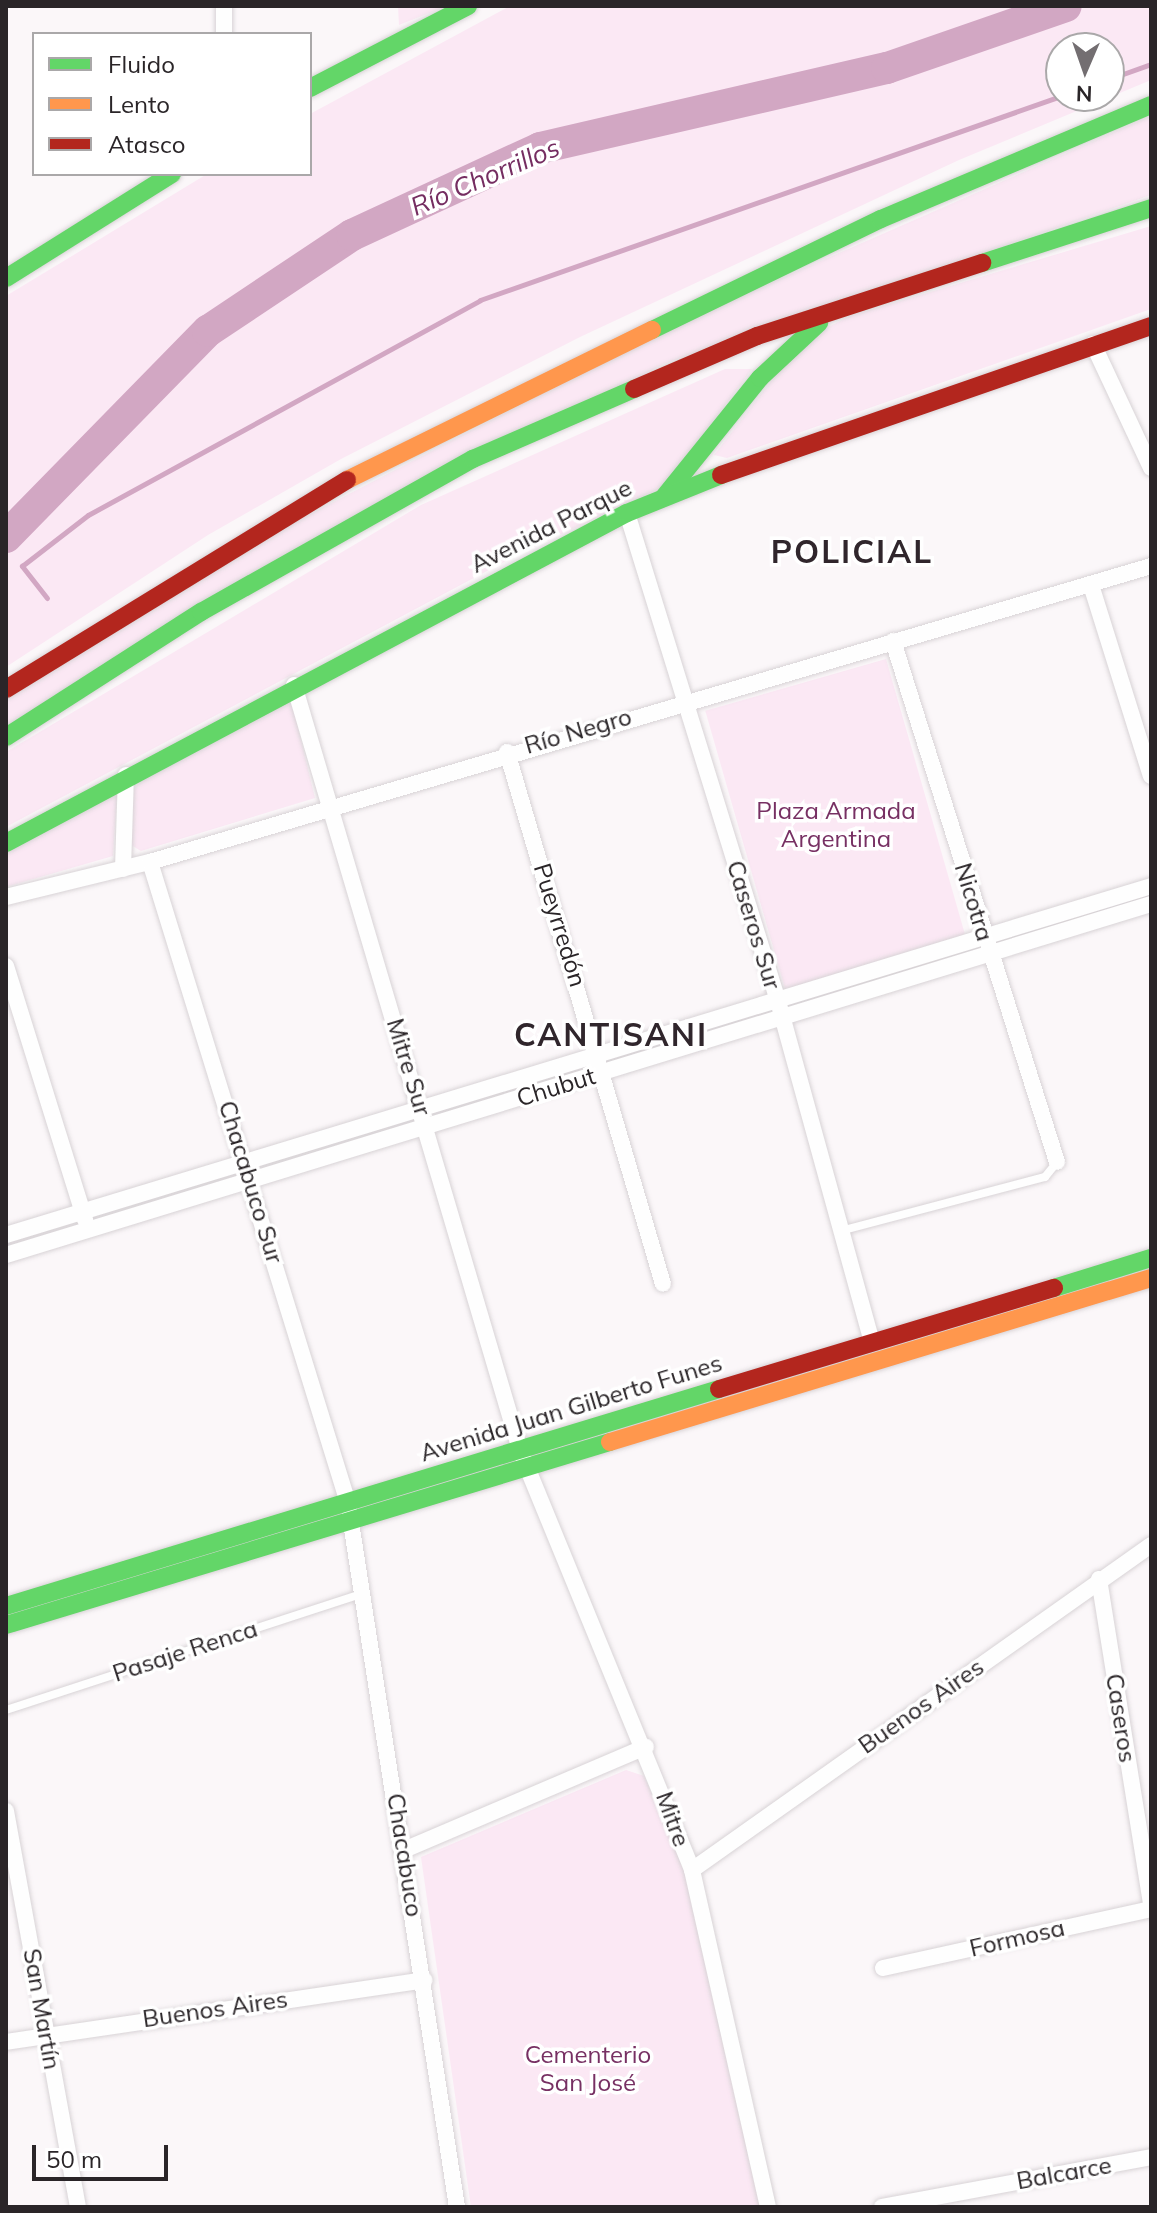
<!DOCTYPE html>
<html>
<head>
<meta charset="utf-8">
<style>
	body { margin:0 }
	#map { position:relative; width:1157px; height:2213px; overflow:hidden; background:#fbf7f9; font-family:Mulish,sans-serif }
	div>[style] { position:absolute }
	.green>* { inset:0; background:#fbe8f4; transform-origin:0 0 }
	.stream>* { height:5px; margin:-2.5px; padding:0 2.5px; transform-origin:2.5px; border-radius:2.5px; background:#d2a7c3 }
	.river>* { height:32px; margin:-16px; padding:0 16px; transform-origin:16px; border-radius:16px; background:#d2a7c3 }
	.roads { filter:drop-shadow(0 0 2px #d8d3d6) drop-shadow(0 0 2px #d8d3d6) }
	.lane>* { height:8px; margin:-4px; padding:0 4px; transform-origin:4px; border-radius:4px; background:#fefefe }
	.street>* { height:16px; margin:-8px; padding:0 8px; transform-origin:8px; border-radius:8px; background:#fefefe }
	.fast>* { height:18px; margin:-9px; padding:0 9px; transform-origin:9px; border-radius:9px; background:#63d668 }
	.slow>* { height:18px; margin:-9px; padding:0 9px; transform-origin:9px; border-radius:9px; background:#ff974d }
	.jam>* { height:18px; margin:-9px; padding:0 9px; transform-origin:9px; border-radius:9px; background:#b3261e }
	span { translate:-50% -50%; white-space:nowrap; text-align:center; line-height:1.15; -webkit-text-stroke:7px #fff; paint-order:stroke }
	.street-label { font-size:24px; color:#2a2528 }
	.park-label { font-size:24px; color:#773063 }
	.water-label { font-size:26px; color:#752d61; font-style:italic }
	.district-label { font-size:32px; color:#30262c; font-weight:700; letter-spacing:2px }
	.frame { position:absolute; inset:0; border:8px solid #2a2528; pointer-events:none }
	.legend { position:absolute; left:32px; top:32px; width:280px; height:144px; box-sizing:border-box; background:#fff; border:2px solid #aaa8a9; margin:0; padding:10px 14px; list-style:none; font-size:24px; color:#2a2528 }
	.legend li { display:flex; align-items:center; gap:16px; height:40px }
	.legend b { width:40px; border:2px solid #aaa8a9 }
	.north { position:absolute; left:1045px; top:32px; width:80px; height:80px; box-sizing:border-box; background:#fff; border:2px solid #aaa8a9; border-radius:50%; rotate:182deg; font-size:22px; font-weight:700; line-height:32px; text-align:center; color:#2a2528 }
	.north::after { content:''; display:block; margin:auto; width:28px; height:36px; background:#736e71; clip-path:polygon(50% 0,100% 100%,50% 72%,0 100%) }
	.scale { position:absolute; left:32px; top:2145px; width:136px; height:36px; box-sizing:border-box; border:4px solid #2a2528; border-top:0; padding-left:10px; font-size:24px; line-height:28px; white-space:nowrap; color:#2a2528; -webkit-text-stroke:6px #fff; paint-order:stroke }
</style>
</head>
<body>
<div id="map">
	<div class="green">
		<div style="clip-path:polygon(398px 6px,447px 6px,399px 25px)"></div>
		<div style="clip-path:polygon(evenodd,510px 6px,1151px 6px,1151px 80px,959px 160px,580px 337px,341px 459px,208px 535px,6px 667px,6px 296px,207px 174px,310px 174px,310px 114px,510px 6px,1061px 48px,1109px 48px,1109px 96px,1061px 96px,1061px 48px)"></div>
		<div style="clip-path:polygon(1151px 116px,1151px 195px,663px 364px,6px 727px,6px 700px,247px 547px,666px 329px)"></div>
		<div style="clip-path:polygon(1151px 226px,1151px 309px,727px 458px,714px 455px,804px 339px,850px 316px)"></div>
		<div style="clip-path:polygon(725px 369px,752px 369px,665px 486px,519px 554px,6px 827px,6px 752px,421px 505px)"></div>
		<div style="left:886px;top:659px;width:291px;height:188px;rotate:74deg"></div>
		<div style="clip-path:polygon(291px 699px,315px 798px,141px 851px,131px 845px,134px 789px,143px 778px)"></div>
		<div style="clip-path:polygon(117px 792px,113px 856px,6px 887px,6px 851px)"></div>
		<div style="clip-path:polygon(626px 1770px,644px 1776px,685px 1873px,761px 2207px,471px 2207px,421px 1857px)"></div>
	</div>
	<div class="stream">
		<div style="left:1109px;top:79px;width:45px;rotate:-19.7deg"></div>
		<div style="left:47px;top:598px;width:41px;rotate:-128deg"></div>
		<div style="left:22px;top:566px;width:83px;rotate:-37.7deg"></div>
		<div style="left:88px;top:515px;width:447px;rotate:-28.7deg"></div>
		<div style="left:480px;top:300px;width:616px;rotate:-19.35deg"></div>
	</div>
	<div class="river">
		<div style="left:6px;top:537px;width:289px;rotate:-45.6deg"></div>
		<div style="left:208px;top:331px;width:173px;rotate:-33.7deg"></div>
		<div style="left:352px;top:235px;width:207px;rotate:-24.8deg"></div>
		<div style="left:540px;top:148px;width:356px;rotate:-13deg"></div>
		<div style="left:887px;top:68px;width:189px;rotate:-19.1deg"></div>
	</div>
	<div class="roads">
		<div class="lane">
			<div style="left:844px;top:1230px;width:208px;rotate:-14.8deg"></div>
			<div style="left:1045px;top:1177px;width:19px;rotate:-51deg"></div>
			<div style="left:6px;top:1710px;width:376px;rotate:-18.1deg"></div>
		</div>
		<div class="street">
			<div style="left:224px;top:6px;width:28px;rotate:90deg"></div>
			<div style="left:1093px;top:344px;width:137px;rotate:64.9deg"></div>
			<div style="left:627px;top:513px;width:511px;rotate:72.81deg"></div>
			<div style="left:778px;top:1001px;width:351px;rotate:74.6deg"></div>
			<div style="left:1091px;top:585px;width:200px;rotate:72.6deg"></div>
			<div style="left:893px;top:641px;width:546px;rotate:72.53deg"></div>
			<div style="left:294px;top:685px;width:798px;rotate:73.54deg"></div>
			<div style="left:520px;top:1450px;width:454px;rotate:67.7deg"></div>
			<div style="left:692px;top:1870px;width:345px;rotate:77.3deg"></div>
			<div style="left:507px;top:752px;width:554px;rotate:73.66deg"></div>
			<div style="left:150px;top:862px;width:671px;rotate:72.83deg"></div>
			<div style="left:348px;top:1503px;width:712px;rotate:81.2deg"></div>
			<div style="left:123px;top:869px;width:94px;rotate:-88.2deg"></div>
			<div style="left:6px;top:897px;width:148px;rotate:-13.7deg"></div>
			<div style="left:150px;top:862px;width:1044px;rotate:-16.47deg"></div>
			<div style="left:6px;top:966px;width:266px;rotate:72.7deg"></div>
			<div style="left:6px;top:1235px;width:1197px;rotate:-16.95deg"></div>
			<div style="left:6px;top:1255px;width:1198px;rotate:-17.04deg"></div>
			<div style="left:1099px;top:1579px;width:329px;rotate:80.9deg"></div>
			<div style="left:6px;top:1811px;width:402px;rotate:79.7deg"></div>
			<div style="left:404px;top:1850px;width:263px;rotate:-23.1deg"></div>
			<div style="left:692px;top:1870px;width:562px;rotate:-35.3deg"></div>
			<div style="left:883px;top:1968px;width:274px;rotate:-12.4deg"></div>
			<div style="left:6px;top:2042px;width:423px;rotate:-8.4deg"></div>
			<div style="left:882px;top:2207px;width:274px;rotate:-10.5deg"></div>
		</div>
		<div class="fast">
			<div style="left:310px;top:88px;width:178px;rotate:-27.4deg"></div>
			<div style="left:982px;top:263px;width:178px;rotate:-18deg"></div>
			<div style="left:6px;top:278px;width:196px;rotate:-32.1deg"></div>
			<div style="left:652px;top:330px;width:254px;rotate:-25.9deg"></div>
			<div style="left:881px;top:219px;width:293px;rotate:-22.9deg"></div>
			<div style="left:664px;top:497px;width:153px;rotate:-51.1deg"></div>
			<div style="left:760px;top:378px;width:81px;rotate:-43deg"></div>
			<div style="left:6px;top:737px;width:232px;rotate:-32.7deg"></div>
			<div style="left:201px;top:612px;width:312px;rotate:-29.4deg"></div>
			<div style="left:473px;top:459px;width:176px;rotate:-23.5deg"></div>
			<div style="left:6px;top:843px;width:703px;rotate:-27.99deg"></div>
			<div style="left:627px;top:513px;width:101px;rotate:-22deg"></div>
			<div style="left:1054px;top:1288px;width:102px;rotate:-17.2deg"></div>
			<div style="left:6px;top:1606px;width:745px;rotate:-16.93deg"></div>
			<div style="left:6px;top:1625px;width:631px;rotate:-16.86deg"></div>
		</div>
		<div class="slow">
			<div style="left:347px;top:480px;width:340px;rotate:-26.2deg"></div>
			<div style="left:610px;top:1442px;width:565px;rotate:-16.86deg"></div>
		</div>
		<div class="jam">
			<div style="left:634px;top:389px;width:134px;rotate:-23.3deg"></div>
			<div style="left:757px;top:336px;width:237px;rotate:-18deg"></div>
			<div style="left:721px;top:475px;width:455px;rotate:-19.1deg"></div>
			<div style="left:6px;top:689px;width:400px;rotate:-31.5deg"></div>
			<div style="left:719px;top:1389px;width:350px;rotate:-16.8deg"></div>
		</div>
	</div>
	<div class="street-label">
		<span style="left:551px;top:526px;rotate:-27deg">Avenida Parque</span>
		<span style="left:578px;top:731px;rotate:-16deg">Río Negro</span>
		<span style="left:974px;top:902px;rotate:73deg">Nicotra</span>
		<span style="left:560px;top:925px;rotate:73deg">Pueyrredón</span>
		<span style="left:754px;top:925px;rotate:73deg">Caseros Sur</span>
		<span style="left:409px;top:1067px;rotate:73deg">Mitre Sur</span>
		<span style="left:556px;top:1087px;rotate:-17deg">Chubut</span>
		<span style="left:251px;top:1182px;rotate:73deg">Chacabuco Sur</span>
		<span style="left:571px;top:1408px;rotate:-17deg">Avenida Juan Gilberto Funes</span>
		<span style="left:185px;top:1651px;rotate:-18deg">Pasaje Renca</span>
		<span style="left:921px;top:1706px;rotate:-35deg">Buenos Aires</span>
		<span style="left:1121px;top:1718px;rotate:81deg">Caseros</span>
		<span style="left:673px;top:1819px;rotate:70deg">Mitre</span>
		<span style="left:405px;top:1855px;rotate:81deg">Chacabuco</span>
		<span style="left:1017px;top:1938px;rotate:-13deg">Formosa</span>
		<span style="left:42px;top:2009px;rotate:80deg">San Martín</span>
		<span style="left:215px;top:2009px;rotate:-8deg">Buenos Aires</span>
		<span style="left:1064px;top:2173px;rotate:-10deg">Balcarce</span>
	</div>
	<div class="park-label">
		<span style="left:836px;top:825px">Plaza Armada<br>Argentina</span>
		<span style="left:588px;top:2069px">Cementerio<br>San José</span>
	</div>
	<div class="water-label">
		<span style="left:485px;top:177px;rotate:-23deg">Río Chorrillos</span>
	</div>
	<div class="district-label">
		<span style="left:852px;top:551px">POLICIAL</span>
		<span style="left:611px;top:1034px">CANTISANI</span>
	</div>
	<div class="frame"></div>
	<ul class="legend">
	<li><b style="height:10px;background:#63d668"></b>Fluido</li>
	<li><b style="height:10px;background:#ff974d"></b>Lento</li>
	<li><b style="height:10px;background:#b3261e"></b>Atasco</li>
	</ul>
	<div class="north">N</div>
	<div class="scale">50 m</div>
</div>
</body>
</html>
